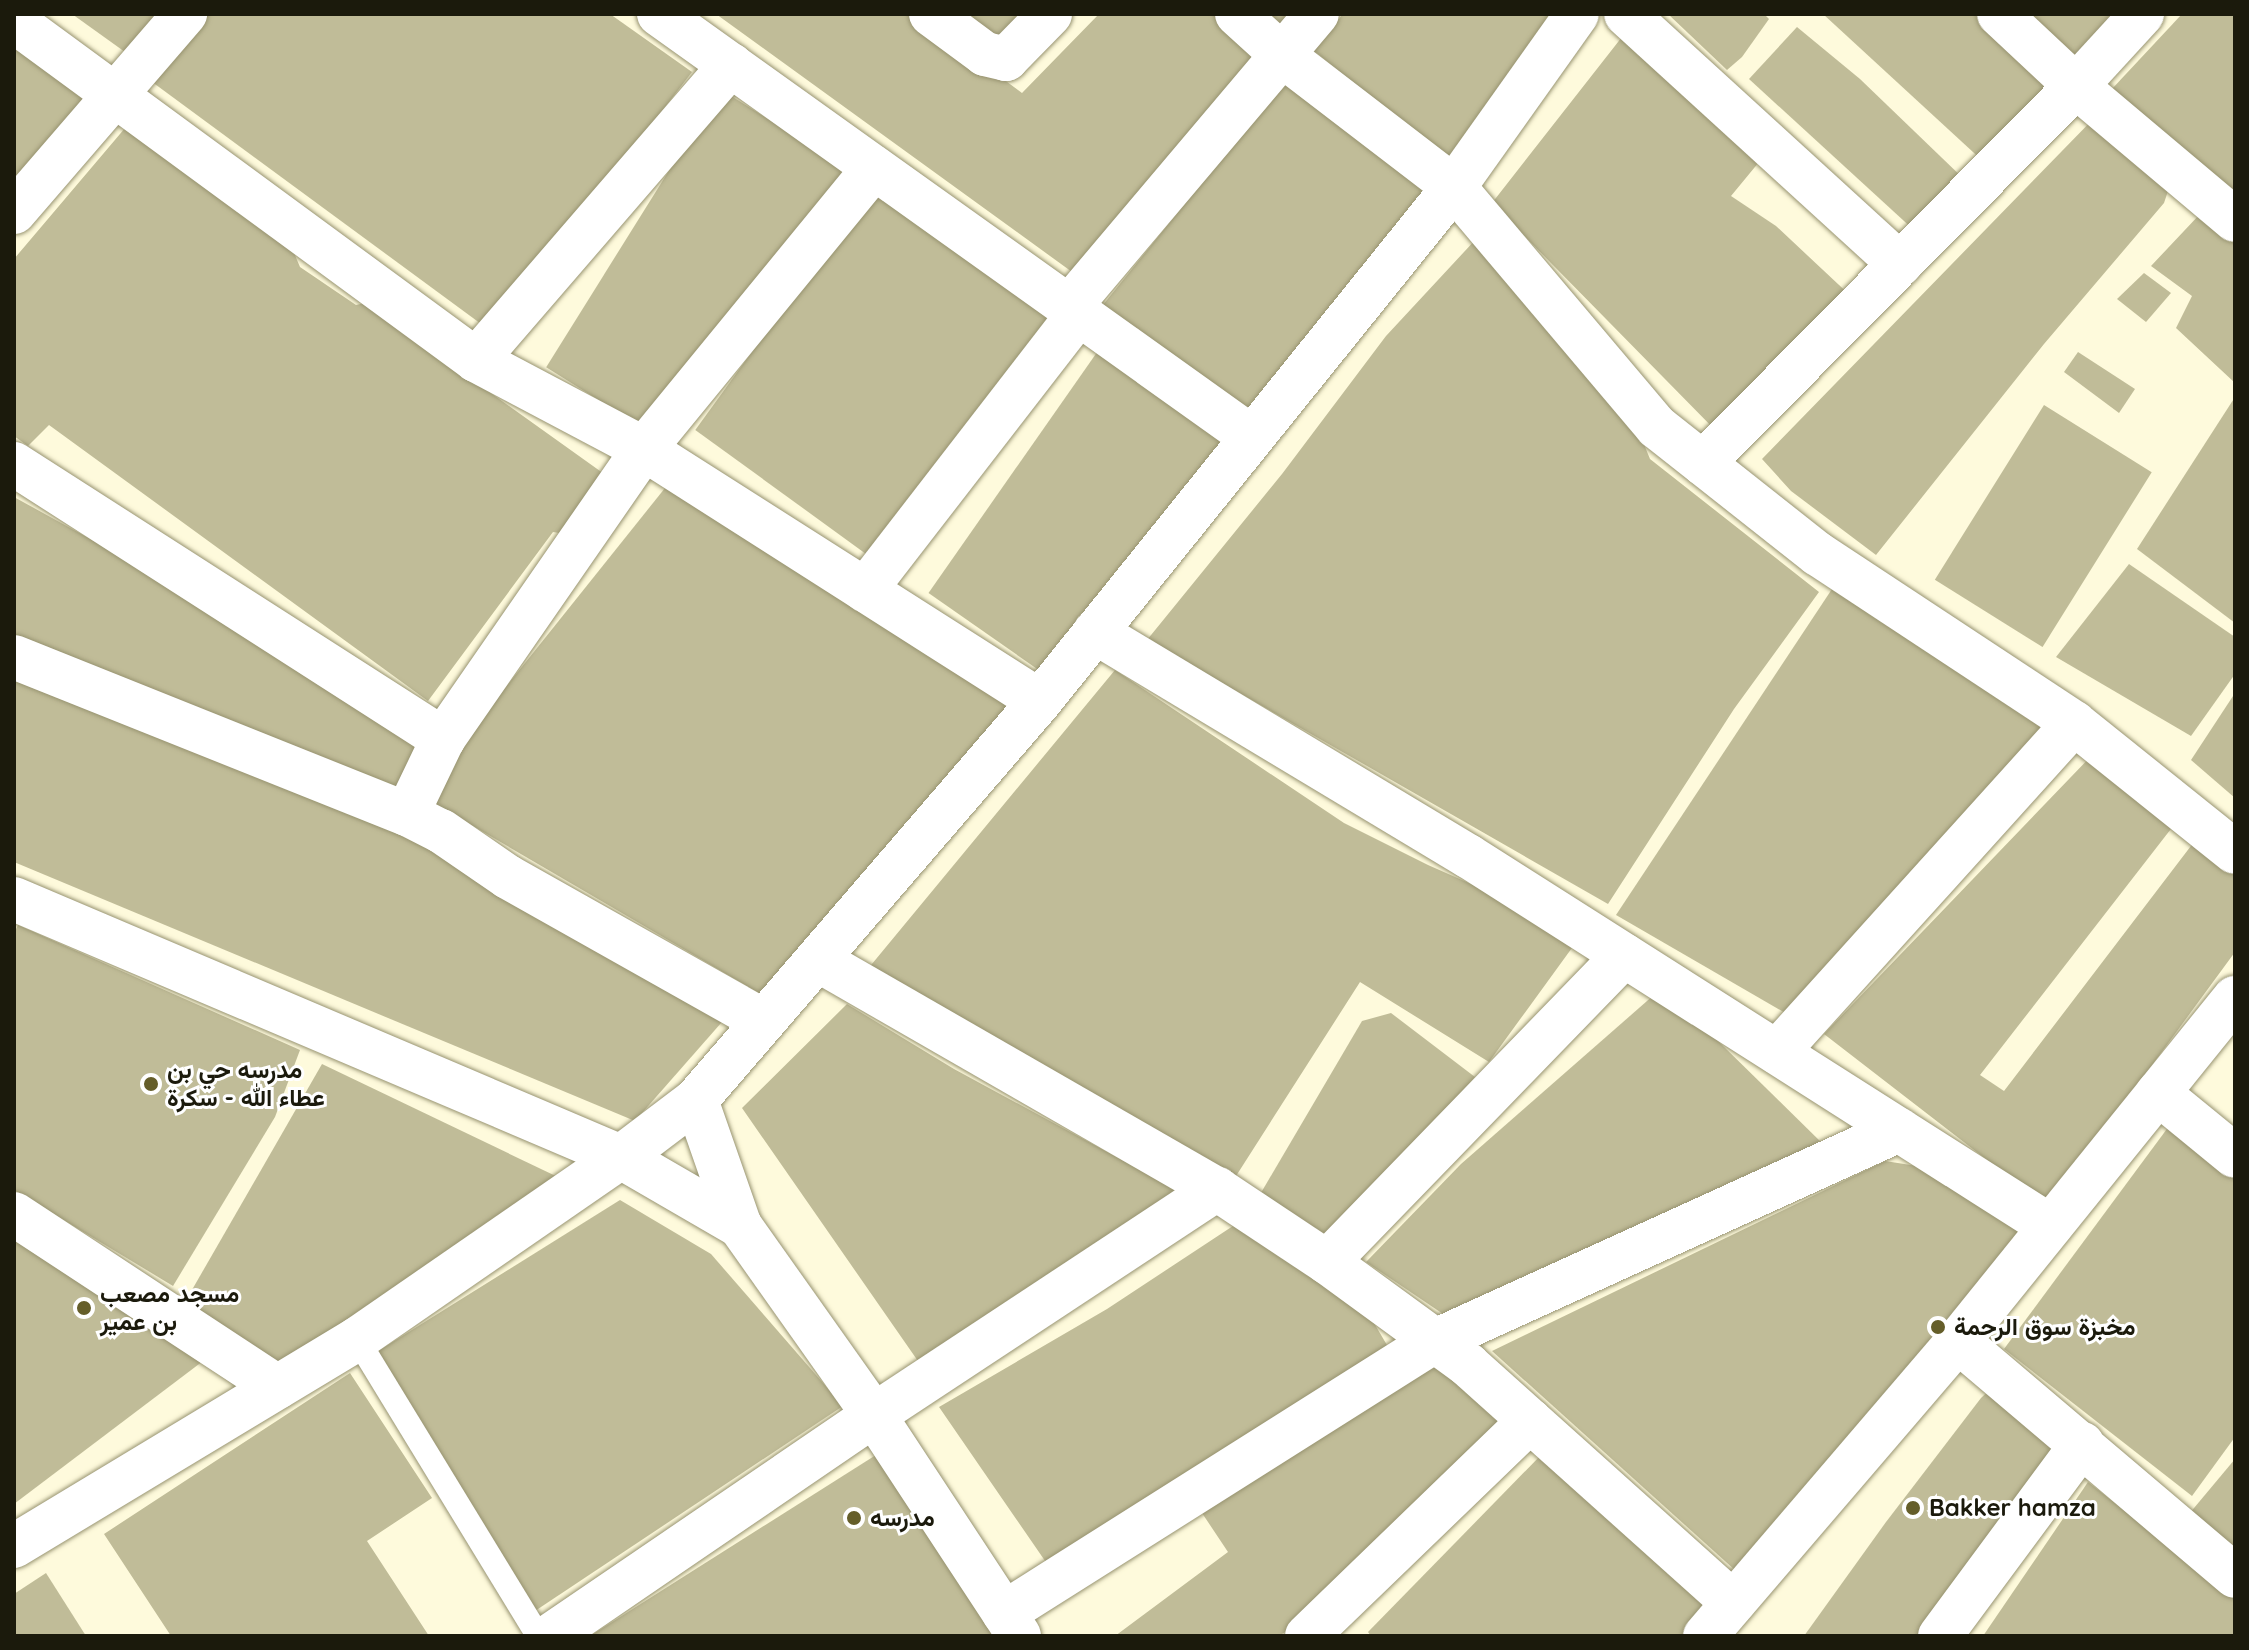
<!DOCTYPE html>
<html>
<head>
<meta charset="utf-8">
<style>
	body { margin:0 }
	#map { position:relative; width:2249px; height:1650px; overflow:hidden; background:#fefadc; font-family:Quicksand,Vazirmatn,sans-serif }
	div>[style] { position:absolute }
	.building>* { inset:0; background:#c0bc98; transform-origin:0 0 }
	.roads { filter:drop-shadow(0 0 2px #979370) drop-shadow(0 0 2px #979370) }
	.service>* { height:24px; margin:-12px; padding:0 12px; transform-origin:12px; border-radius:12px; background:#fff }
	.minor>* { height:44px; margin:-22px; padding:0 22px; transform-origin:22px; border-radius:22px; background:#fff }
	.tertiary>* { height:44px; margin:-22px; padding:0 22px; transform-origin:22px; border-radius:22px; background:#fff }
	.dots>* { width:22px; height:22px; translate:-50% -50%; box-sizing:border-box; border:4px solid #fff; border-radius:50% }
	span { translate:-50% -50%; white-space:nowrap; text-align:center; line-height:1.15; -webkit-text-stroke:6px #fff; paint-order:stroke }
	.poi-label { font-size:24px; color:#1b1a0c; font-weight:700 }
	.left { translate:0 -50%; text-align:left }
	.frame { position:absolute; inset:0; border:16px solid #1b1a0c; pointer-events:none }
</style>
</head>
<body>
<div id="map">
	<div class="building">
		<div style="clip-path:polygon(72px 14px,166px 14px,125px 52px)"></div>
		<div style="clip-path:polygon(201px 14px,610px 14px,692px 72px,492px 332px,144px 76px)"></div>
		<div style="clip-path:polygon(716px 14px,915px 14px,1022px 93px,1099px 14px,1224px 14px,1272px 59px,1079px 277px)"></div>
		<div style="clip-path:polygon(958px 14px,1034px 14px,1005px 50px)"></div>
		<div style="clip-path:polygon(1262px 14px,1303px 14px,1285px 35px)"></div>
		<div style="clip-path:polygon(1343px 14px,1572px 14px,1459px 169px,1313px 50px)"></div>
		<div style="clip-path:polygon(1668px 14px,1764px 14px,1769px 19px,1742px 57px,1727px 70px)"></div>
		<div style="clip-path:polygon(1823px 14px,1995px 14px,2065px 81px,1986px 164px)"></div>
		<div style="clip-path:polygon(2030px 14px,2128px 14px,2083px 65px)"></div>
		<div style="clip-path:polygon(2182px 14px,2235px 14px,2235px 191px,2111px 90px)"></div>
		<div style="clip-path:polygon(1797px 27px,1860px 79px,1967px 182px,1916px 232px,1749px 79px)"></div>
		<div style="clip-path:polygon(1629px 28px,1764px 156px,1731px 196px,1776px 226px,1854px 299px,1721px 436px,1492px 203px)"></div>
		<div style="clip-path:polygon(14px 37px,94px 93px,14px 194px)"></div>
		<div style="left:1294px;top:69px;width:184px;height:305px;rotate:39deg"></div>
		<div style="left:720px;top:89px;width:150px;height:328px;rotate:32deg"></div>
		<div style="clip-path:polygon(2101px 111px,2172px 179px,2164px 203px,2044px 344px,1876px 555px,1791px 491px,1762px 459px)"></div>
		<div style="clip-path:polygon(131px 121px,289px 241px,300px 267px,356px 305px,365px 303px,614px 481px,572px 535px,553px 532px,428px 701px,49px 425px,28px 446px,14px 436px,14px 259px)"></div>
		<div style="left:871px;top:188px;width:234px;height:299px;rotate:36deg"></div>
		<div style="clip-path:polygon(2200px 214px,2235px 242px,2235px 383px,2176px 328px,2192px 296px,2151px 266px)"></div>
		<div style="clip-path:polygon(1477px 238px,1639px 432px,1650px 459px,1819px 592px,1734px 709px,1608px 904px,1147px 640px,1282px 474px,1386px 336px)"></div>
		<div style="clip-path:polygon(2144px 273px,2171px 293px,2146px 322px,2117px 299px)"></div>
		<div style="left:1100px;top:348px;width:165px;height:299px;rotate:35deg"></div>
		<div style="clip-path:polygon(2078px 352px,2135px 389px,2119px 413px,2064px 372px)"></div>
		<div style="clip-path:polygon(2235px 397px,2235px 623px,2137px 549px)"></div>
		<div style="left:2044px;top:405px;width:127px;height:206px;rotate:32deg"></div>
		<div style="clip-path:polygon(669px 483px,1020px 706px,769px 999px,432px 802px,477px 723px)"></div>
		<div style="clip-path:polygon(14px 497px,123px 557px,421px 749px,396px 795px,14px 638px)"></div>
		<div style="clip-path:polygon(2129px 564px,2235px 637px,2235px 674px,2191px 736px,2056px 657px)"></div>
		<div style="clip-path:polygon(1834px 586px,2055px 730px,1794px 1018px,1616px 915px)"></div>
		<div style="clip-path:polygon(1115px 670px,1344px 823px,1428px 865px,1546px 917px,1577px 941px,1489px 1062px,1360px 982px,1229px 1187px,862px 976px)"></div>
		<div style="clip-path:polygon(14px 671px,429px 835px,729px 1014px,635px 1121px,14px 862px)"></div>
		<div style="clip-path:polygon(2235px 693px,2235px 798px,2191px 760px)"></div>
		<div style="clip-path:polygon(2095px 752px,2174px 825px,1980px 1075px,2004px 1091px,2197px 838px,2235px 870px,2235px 952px,2048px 1207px,1824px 1034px)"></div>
		<div style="clip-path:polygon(18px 925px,300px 1050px,275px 1117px,173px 1286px,14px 1190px,14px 933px)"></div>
		<div style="clip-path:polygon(1663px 987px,1825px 1146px,1449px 1318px,1366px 1262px,1461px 1164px)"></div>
		<div style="clip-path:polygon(847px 1004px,954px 1069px,1179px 1191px,920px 1364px,742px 1108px)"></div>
		<div style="clip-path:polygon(1391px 1013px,1475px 1077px,1328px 1241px,1255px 1203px,1362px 1021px)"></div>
		<div style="clip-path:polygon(322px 1064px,562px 1179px,280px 1368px,185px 1302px)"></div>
		<div style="clip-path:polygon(2175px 1118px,2235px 1166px,2235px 1437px,2192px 1496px,2004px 1349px)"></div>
		<div style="clip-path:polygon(1885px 1161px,1936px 1169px,2027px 1233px,1736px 1571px,1492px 1351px)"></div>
		<div style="clip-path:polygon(620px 1200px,711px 1254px,843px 1406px,535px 1611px,375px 1353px)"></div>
		<div style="clip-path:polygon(14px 1223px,211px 1355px,14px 1504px)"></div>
		<div style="clip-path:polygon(1236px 1224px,1364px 1306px,1394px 1357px,1052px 1571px,939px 1407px,1107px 1309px)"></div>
		<div style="clip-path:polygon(1431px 1357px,1505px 1419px,1338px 1597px,1279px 1636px,1115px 1636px,1228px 1552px,1198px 1507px)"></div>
		<div style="clip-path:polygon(350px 1373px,432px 1498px,367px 1541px,429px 1636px,171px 1636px,104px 1534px)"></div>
		<div style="clip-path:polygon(1995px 1385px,2065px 1438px,1922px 1636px,1804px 1636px,1886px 1522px,1981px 1398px)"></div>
		<div style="clip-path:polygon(887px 1448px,998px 1636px,590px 1636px)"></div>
		<div style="clip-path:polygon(1542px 1454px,1718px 1607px,1693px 1636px,1371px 1636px,1368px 1632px)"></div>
		<div style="clip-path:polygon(2235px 1459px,2235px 1551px,2189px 1514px)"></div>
		<div style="clip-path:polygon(2088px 1482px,2235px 1597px,2235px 1636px,1983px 1636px)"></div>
		<div style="clip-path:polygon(46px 1573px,86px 1636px,14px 1636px,14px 1594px)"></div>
	</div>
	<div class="roads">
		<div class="service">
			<div style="left:357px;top:1339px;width:348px;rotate:58.6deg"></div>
		</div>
		<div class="minor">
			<div style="left:659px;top:14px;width:726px;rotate:35.53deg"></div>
			<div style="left:931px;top:14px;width:67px;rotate:36.5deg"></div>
			<div style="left:985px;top:54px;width:22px;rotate:13deg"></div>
			<div style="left:1006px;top:59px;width:63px;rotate:-45.6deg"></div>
			<div style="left:1237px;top:14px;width:61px;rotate:42.3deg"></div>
			<div style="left:1282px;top:55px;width:217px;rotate:37.5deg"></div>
			<div style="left:1454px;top:187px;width:314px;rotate:49.8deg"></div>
			<div style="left:1657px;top:427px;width:205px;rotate:38.3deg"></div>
			<div style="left:1818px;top:554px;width:307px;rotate:33.4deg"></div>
			<div style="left:2074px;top:723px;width:206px;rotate:38.7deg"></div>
			<div style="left:1626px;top:14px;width:371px;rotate:42.4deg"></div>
			<div style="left:1999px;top:14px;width:105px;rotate:43.1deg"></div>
			<div style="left:2076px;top:86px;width:208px;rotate:40.1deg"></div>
			<div style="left:14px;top:21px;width:573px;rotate:36.27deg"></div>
			<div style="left:476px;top:360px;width:190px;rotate:27.9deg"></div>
			<div style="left:644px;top:449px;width:363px;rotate:-50.7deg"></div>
			<div style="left:14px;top:212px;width:262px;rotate:-49.2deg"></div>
			<div style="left:1069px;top:307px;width:384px;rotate:-49.8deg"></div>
			<div style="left:476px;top:360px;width:390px;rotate:-49.2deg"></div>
			<div style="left:1703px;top:463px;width:530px;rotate:-45.31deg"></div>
			<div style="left:2076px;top:86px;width:98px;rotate:-47.5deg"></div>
			<div style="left:14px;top:464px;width:510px;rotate:32.66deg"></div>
			<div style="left:865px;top:590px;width:349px;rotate:-52.3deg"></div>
			<div style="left:1095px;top:632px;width:435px;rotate:31deg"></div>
			<div style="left:1468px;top:856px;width:690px;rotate:32.45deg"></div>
			<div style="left:14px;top:657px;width:423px;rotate:21.8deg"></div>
			<div style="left:407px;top:814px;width:38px;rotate:27deg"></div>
			<div style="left:441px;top:831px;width:81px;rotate:34.5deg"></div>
			<div style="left:508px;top:877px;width:291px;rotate:29.4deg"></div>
			<div style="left:407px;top:814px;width:83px;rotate:-64.4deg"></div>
			<div style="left:443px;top:739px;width:353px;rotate:-55.3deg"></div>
			<div style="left:644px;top:449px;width:469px;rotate:32.5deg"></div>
			<div style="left:14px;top:899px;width:660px;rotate:23.03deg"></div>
			<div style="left:621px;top:1157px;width:138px;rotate:30.1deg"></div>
			<div style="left:818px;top:960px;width:460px;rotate:29.9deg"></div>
			<div style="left:1217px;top:1189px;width:132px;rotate:33.6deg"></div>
			<div style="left:1327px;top:1262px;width:175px;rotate:36.1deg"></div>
			<div style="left:1468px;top:1365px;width:356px;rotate:41.9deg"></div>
			<div style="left:1777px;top:1052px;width:443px;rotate:-47.9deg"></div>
			<div style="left:2158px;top:1093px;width:99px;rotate:39.3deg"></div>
			<div style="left:696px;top:1100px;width:133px;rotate:70.8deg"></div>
			<div style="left:740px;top:1226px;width:232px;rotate:54.7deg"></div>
			<div style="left:874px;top:1415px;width:264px;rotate:56.7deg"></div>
			<div style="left:14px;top:1214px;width:315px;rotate:33.3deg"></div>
			<div style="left:1327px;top:1262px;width:427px;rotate:-45.9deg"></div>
			<div style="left:1958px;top:1341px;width:363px;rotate:40.3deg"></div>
			<div style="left:14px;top:1546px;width:401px;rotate:-31.1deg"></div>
			<div style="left:357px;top:1339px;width:321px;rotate:-34.6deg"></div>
			<div style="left:621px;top:1157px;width:94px;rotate:-37.2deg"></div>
			<div style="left:696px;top:1100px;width:527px;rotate:-49.23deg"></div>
			<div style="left:1040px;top:701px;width:660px;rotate:-51.15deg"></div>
			<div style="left:1454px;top:187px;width:212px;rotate:-54.6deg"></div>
			<div style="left:1004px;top:1613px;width:507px;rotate:-32.28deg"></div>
			<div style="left:1433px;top:1342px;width:512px;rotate:-24.46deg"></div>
			<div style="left:550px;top:1636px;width:392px;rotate:-34.3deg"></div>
			<div style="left:874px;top:1415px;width:411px;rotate:-33.4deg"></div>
			<div style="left:1307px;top:1636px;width:310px;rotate:-44deg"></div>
			<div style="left:1940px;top:1636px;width:239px;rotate:-53.5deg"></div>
		</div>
		<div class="tertiary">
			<div style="left:1705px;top:1636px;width:389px;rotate:-49.4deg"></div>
			<div style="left:1958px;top:1341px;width:441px;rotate:-51.1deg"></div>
		</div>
	</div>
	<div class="dots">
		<div style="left:151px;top:1084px;background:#655e2a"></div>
		<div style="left:84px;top:1308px;background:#655e2a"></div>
		<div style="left:1938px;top:1327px;background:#655e2a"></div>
		<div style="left:1913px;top:1508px;background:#655e2a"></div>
		<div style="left:854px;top:1518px;background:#655e2a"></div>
	</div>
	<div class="poi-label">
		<span class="left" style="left:167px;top:1084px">مدرسه حي بن<br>عطاء الله - سكرة</span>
		<span class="left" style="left:100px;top:1308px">مسجد مصعب<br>بن عمير</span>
		<span class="left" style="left:1954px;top:1327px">مخبزة سوق الرحمة</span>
		<span class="left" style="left:1929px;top:1508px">Bakker hamza</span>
		<span class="left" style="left:870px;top:1518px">مدرسه</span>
	</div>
	<div class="frame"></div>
</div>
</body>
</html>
